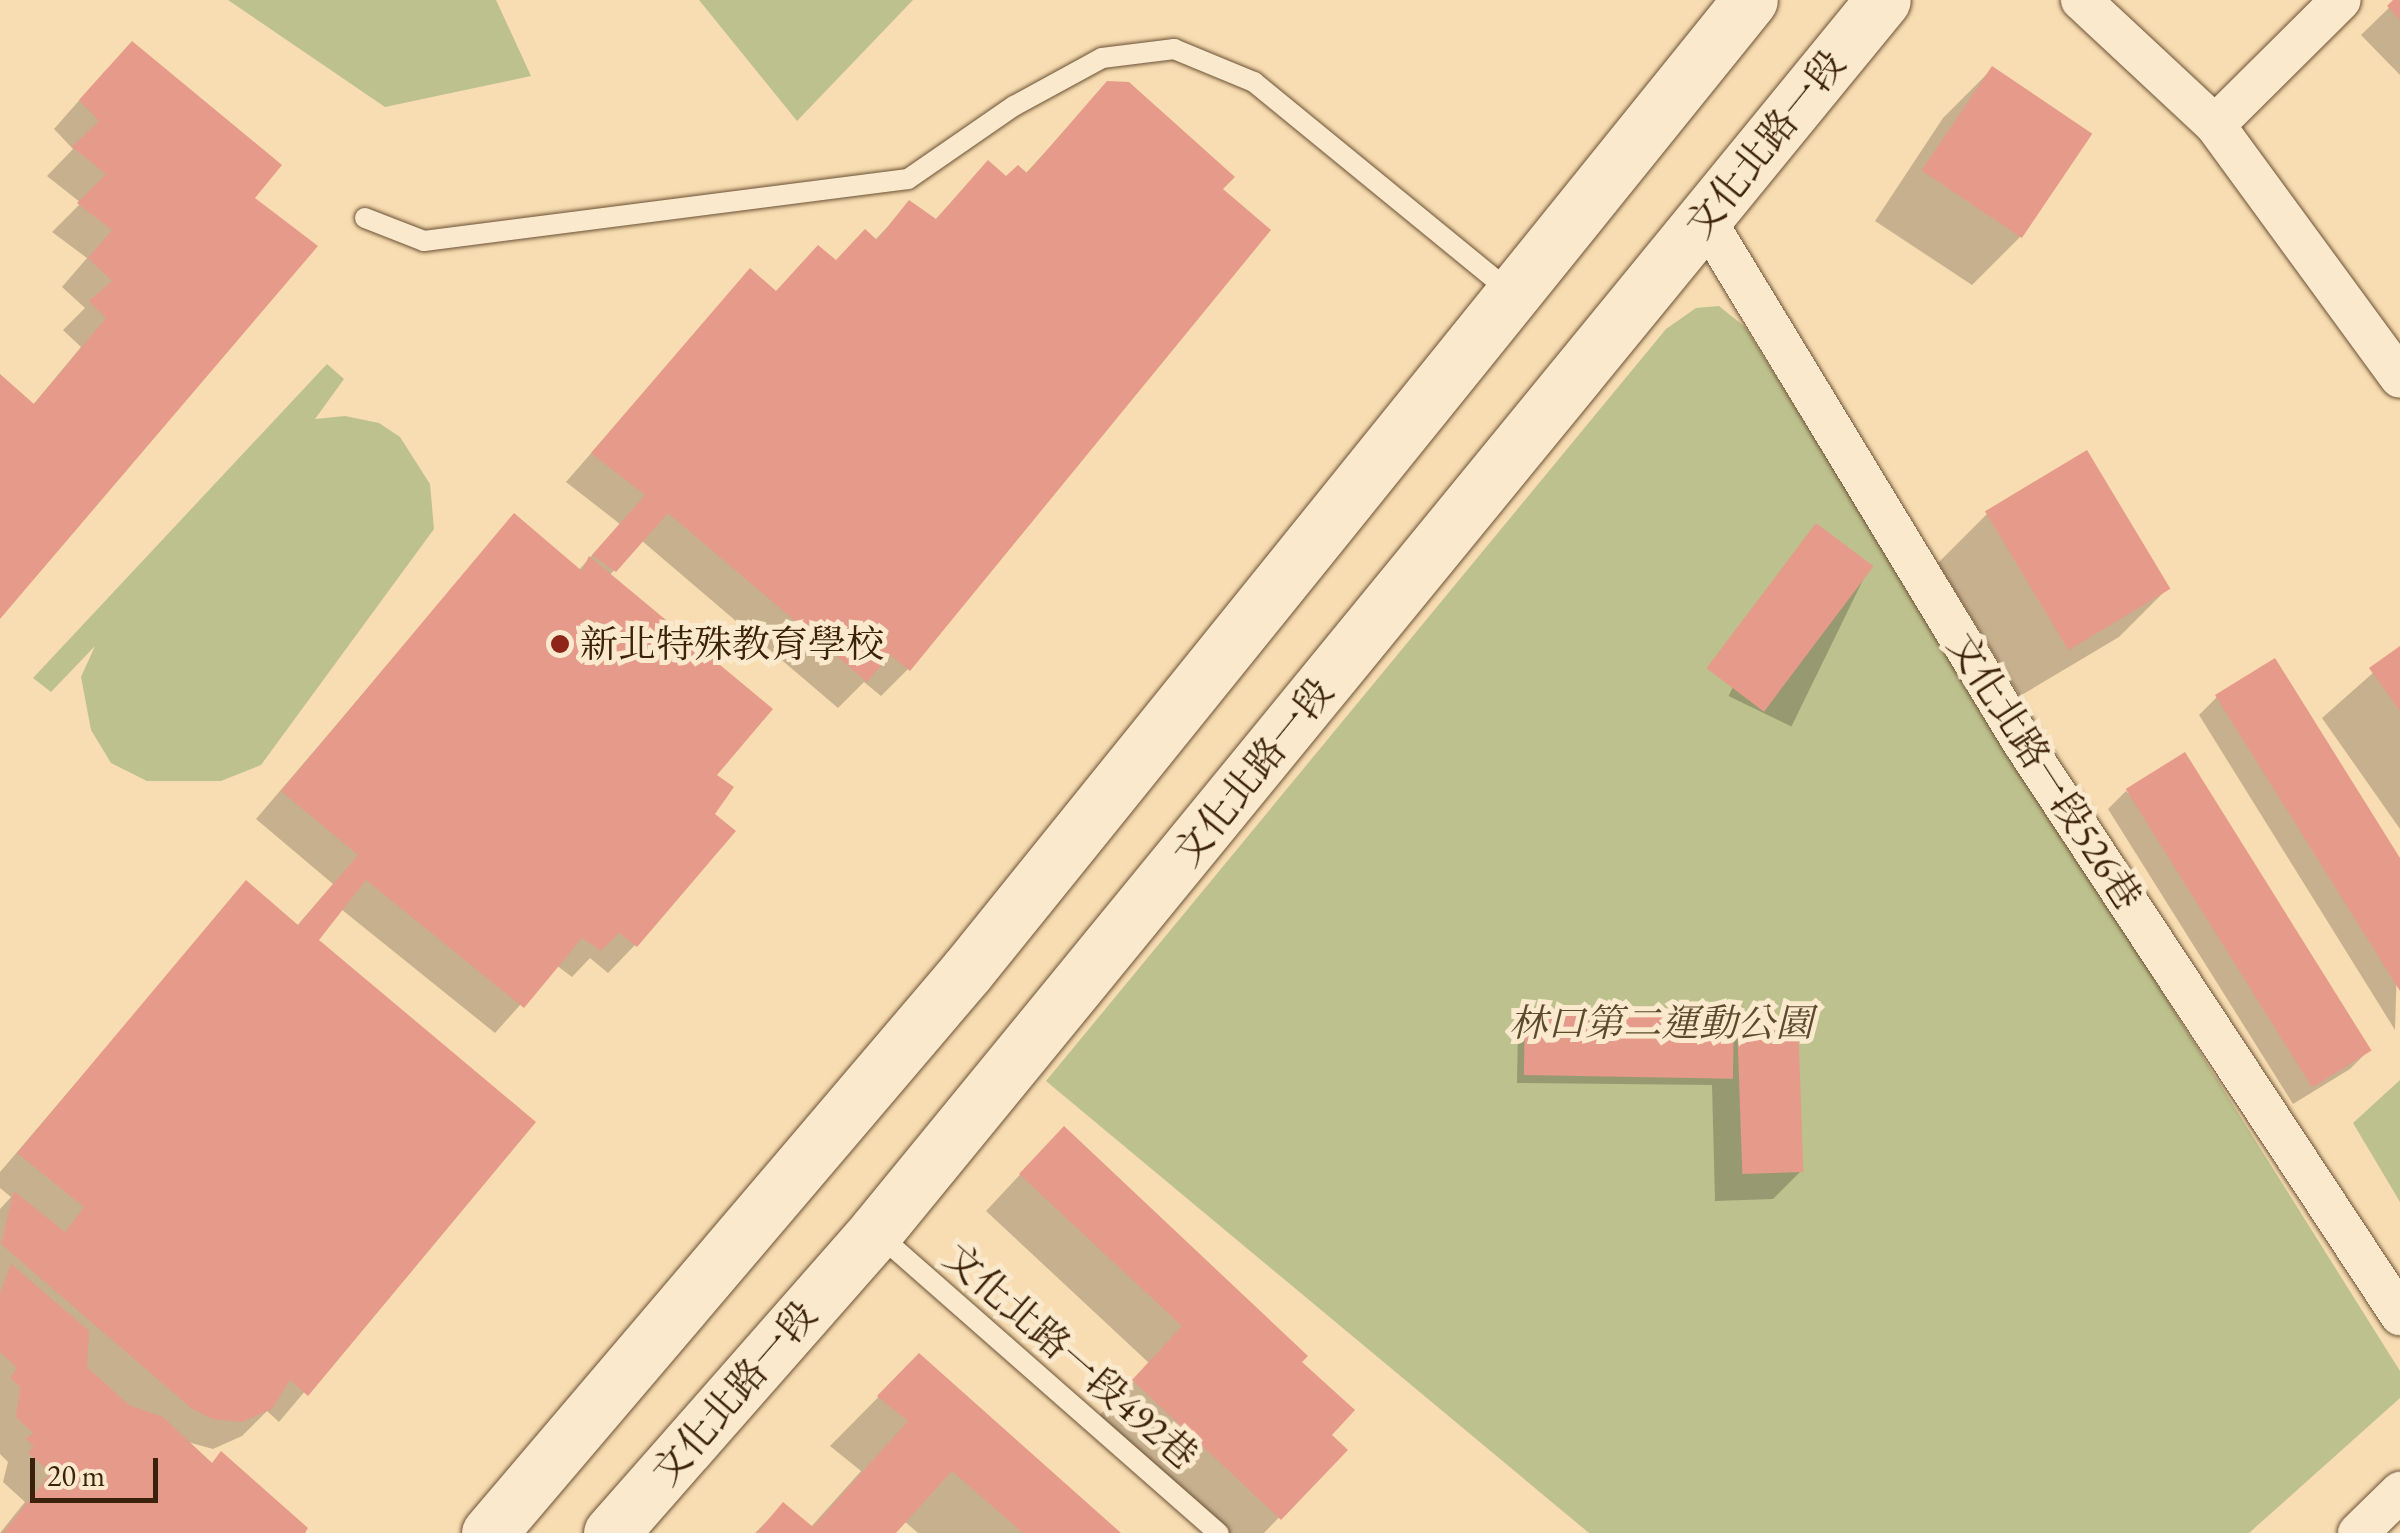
<!DOCTYPE html>
<html>
<head>
<meta charset="utf-8">
<style>
	body { margin:0 }
	#map { position:relative; width:2400px; height:1533px; overflow:hidden; background:#f8ddb2; font-family:"EB Garamond","Noto Serif TC",serif }
	div>[style] { position:absolute }
	.green>* { inset:0; background:#bdc18d }
	.shadow>* { inset:0; background:#0003; transform-origin:0 0 }
	.building>* { inset:0; background:#e69a8a; transform-origin:0 0 }
	.roads { filter:drop-shadow(0 0 2px #6b5134) drop-shadow(0 0 2px #6b5134) }
	.service>* { height:20px; margin:-10px; padding:0 10px; transform-origin:10px; border-radius:10px; background:#fae9cd }
	.minor>* { height:40px; margin:-20px; padding:0 20px; transform-origin:20px; border-radius:20px; background:#fae9cd }
	.secondary>* { height:55px; margin:-27.5px; padding:0 27.5px; transform-origin:27.5px; border-radius:27.5px; background:#fae9cd }
	.dots>* { width:28px; height:28px; translate:-50% -50%; box-sizing:border-box; border:5px solid #fae9cd; border-radius:50% }
	span { translate:-50% -50%; white-space:nowrap; text-align:center; line-height:1.15; -webkit-text-stroke:10px #fae9cd; paint-order:stroke }
	.street-label { font-size:38px; color:#3c220a }
	.poi-label { font-size:38px; color:#3c220a }
	.left { translate:0 -50%; text-align:left }
	.park-label { font-size:38px; color:#5c4a2b; font-style:italic }
	.scale { position:absolute; left:30px; top:1458px; width:128px; height:45px; box-sizing:border-box; border:5px solid #3c220a; border-top:0; padding-left:12px; font-size:30px; line-height:35px; white-space:nowrap; color:#3c220a; -webkit-text-stroke:8px #fae9cd; paint-order:stroke }
</style>
</head>
<body>
<div id="map">
	<div class="green">
		<div style="clip-path:polygon(228px 0,496px 0,531px 76px,385px 107px)"></div>
		<div style="clip-path:polygon(699px 0,913px 0,797px 121px)"></div>
		<div style="clip-path:polygon(1719px 306px,1745px 327px,2400px 1371px,2400px 1398px,2249px 1533px,1589px 1533px,1046px 1081px,1666px 329px,1696px 308px)"></div>
		<div style="clip-path:polygon(327px 364px,344px 379px,315px 419px,345px 416px,379px 423px,400px 437px,430px 484px,434px 529px,261px 765px,221px 781px,147px 781px,111px 763px,91px 730px,81px 677px,95px 646px,51px 692px,33px 678px)"></div>
		<div style="clip-path:polygon(2400px 1080px,2400px 1202px,2353px 1123px)"></div>
	</div>
	<div class="shadow">
		<div style="clip-path:polygon(2397px 0,2400px 0,2400px 75px,2361px 35px)"></div>
		<div style="clip-path:polygon(1992px 69px,2021px 236px,1972px 285px,1875px 221px,1943px 118px)"></div>
		<div style="clip-path:polygon(105px 71px,252px 198px,0 615px,0 377px,32px 406px,81px 347px,63px 330px,85px 308px,62px 287px,87px 258px,52px 232px,81px 203px,47px 176px,73px 149px,54px 129px)"></div>
		<div style="clip-path:polygon(1108px 84px,1219px 189px,908px 669px,881px 696px,864px 682px,838px 708px,641px 540px,609px 576px,713px 776px,635px 945px,608px 973px,590px 958px,572px 977px,556px 965px,495px 1033px,341px 909px,315px 940px,532px 1122px,279px 1422px,267px 1411px,242px 1436px,213px 1449px,184px 1441px,302px 1533px,0 1533px,25px 1502px,3px 1482px,8px 1462px,0 1454px,0 1209px,11px 1197px,0 1188px,0 1172px,246px 884px,296px 927px,333px 884px,256px 819px,515px 516px,578px 571px,620px 524px,566px 482px,750px 271px,775px 294px,874px 241px,910px 203px,934px 221px,988px 163px,1006px 179px,1025px 174px)"></div>
		<div style="clip-path:polygon(1987px 514px,2168px 588px,2119px 637px,2020px 696px,1938px 563px)"></div>
		<div style="left:1807px;top:535px;width:70px;height:179px;rotate:26deg"></div>
		<div style="clip-path:polygon(2400px 649px,2400px 829px,2322px 718px)"></div>
		<div style="clip-path:polygon(2217px 697px,2400px 862px,2395px 1030px,2199px 715px)"></div>
		<div style="clip-path:polygon(2126px 791px,2368px 1051px,2350px 1069px,2293px 1104px,2108px 809px)"></div>
		<div style="clip-path:polygon(1526px 1015px,1731px 1030px,1738px 1024px,1801px 1171px,1773px 1199px,1715px 1201px,1712px 1085px,1517px 1083px,1518px 1024px)"></div>
		<div style="clip-path:polygon(1029px 1165px,1299px 1362px,1328px 1435px,1344px 1450px,1264px 1533px,1222px 1533px,1098px 1417px,1149px 1363px,986px 1211px)"></div>
		<div style="clip-path:polygon(919px 1356px,1117px 1533px,918px 1533px,904px 1521px,893px 1533px,755px 1533px,783px 1505px,810px 1528px,861px 1471px,830px 1446px)"></div>
	</div>
	<div class="building">
		<div style="clip-path:polygon(2393px 0,2400px 0,2400px 20px,2387px 6px)"></div>
		<div style="clip-path:polygon(132px 41px,282px 165px,255px 198px,318px 246px,0 619px,0 374px,34px 404px,106px 318px,89px 301px,112px 281px,88px 258px,112px 230px,77px 203px,106px 174px,72px 147px,99px 121px,79px 100px)"></div>
		<div style="left:1992px;top:66px;width:121px;height:126px;rotate:34deg"></div>
		<div style="clip-path:polygon(1107px 81px,1129px 82px,1235px 177px,1223px 189px,1271px 230px,910px 671px,890px 655px,867px 682px,668px 513px,616px 572px,592px 555px,645px 495px,591px 453px,750px 268px,776px 291px,818px 245px,836px 260px,865px 229px,877px 240px,909px 200px,936px 219px,988px 160px,1006px 176px,1018px 165px,1027px 173px)"></div>
		<div style="left:2087px;top:450px;width:162px;height:119px;rotate:59deg"></div>
		<div style="clip-path:polygon(514px 513px,582px 571px,589px 556px,773px 709px,717px 775px,734px 787px,715px 814px,736px 831px,637px 947px,619px 933px,601px 951px,582px 938px,524px 1008px,366px 880px,319px 940px,536px 1122px,308px 1396px,290px 1380px,272px 1409px,242px 1422px,212px 1419px,191px 1408px,1px 1244px,14px 1191px,65px 1232px,84px 1207px,17px 1153px,246px 880px,298px 925px,358px 855px,281px 791px)"></div>
		<div style="left:1816px;top:523px;width:72px;height:182px;rotate:37deg"></div>
		<div style="clip-path:polygon(2400px 646px,2400px 711px,2369px 668px)"></div>
		<div style="clip-path:polygon(2275px 658px,2400px 858px,2400px 991px,2215px 695px)"></div>
		<div style="left:2185px;top:752px;width:352px;height:70px;rotate:58deg"></div>
		<div style="left:1525px;top:1012px;width:209px;height:63px;rotate:1deg"></div>
		<div style="left:1798px;top:1020px;width:152px;height:61px;rotate:88deg"></div>
		<div style="clip-path:polygon(1064px 1126px,1308px 1356px,1302px 1362px,1355px 1410px,1332px 1435px,1348px 1450px,1281px 1520px,1132px 1380px,1182px 1326px,1019px 1174px)"></div>
		<div style="clip-path:polygon(11px 1264px,89px 1331px,87px 1367px,129px 1405px,163px 1417px,212px 1463px,221px 1451px,308px 1528px,305px 1533px,3px 1533px,51px 1473px,28px 1453px,34px 1446px,26px 1439px,33px 1433px,16px 1417px,20px 1387px,10px 1378px,17px 1368px,0 1352px,0 1293px)"></div>
		<div style="clip-path:polygon(919px 1353px,1121px 1533px,1023px 1533px,952px 1471px,896px 1533px,757px 1533px,783px 1502px,813px 1527px,908px 1421px,877px 1396px)"></div>
	</div>
	<div class="roads">
		<div class="service">
			<div style="left:365px;top:218px;width:63px;rotate:21.3deg"></div>
			<div style="left:424px;top:241px;width:488px;rotate:-7.3deg"></div>
			<div style="left:908px;top:179px;width:129px;rotate:-34.6deg"></div>
			<div style="left:1014px;top:106px;width:100px;rotate:-28.6deg"></div>
			<div style="left:1102px;top:58px;width:73px;rotate:-7.1deg"></div>
			<div style="left:1174px;top:49px;width:87px;rotate:22.4deg"></div>
			<div style="left:1254px;top:82px;width:333px;rotate:39.3deg"></div>
			<div style="left:877px;top:1233px;width:455px;rotate:41.3deg"></div>
		</div>
		<div class="minor">
			<div style="left:2081px;top:0;width:183px;rotate:43deg"></div>
			<div style="left:2215px;top:125px;width:313px;rotate:53.8deg"></div>
			<div style="left:2215px;top:125px;width:177px;rotate:-44.8deg"></div>
			<div style="left:1704px;top:217px;width:612px;rotate:58.78deg"></div>
			<div style="left:2021px;top:740px;width:689px;rotate:56.61deg"></div>
			<div style="left:2358px;top:1533px;width:59px;rotate:-44.3deg"></div>
		</div>
		<div class="secondary">
			<div style="left:489px;top:1533px;width:738px;rotate:-49.62deg"></div>
			<div style="left:967px;top:971px;width:1247px;rotate:-51.12deg"></div>
			<div style="left:611px;top:1533px;width:402px;rotate:-48.7deg"></div>
			<div style="left:876px;top:1231px;width:1590px;rotate:-50.72deg"></div>
		</div>
	</div>
	<div class="dots">
		<div style="left:560px;top:644px;background:#8f2418"></div>
	</div>
	<div class="street-label">
		<span style="left:1765px;top:144px;rotate:-51deg">文化北路一段</span>
		<span style="left:2045px;top:771px;rotate:57deg">文化北路一段526巷</span>
		<span style="left:1253px;top:772px;rotate:-51deg">文化北路一段</span>
		<span style="left:1071px;top:1356px;rotate:41deg">文化北路一段492巷</span>
		<span style="left:734px;top:1393px;rotate:-49deg">文化北路一段</span>
	</div>
	<div class="poi-label">
		<span class="left" style="left:580px;top:644px">新北特殊教育學校</span>
	</div>
	<div class="park-label">
		<span style="left:1661px;top:1023px">林口第二運動公園</span>
	</div>
	<div class="scale">20 m</div>
</div>
</body>
</html>
